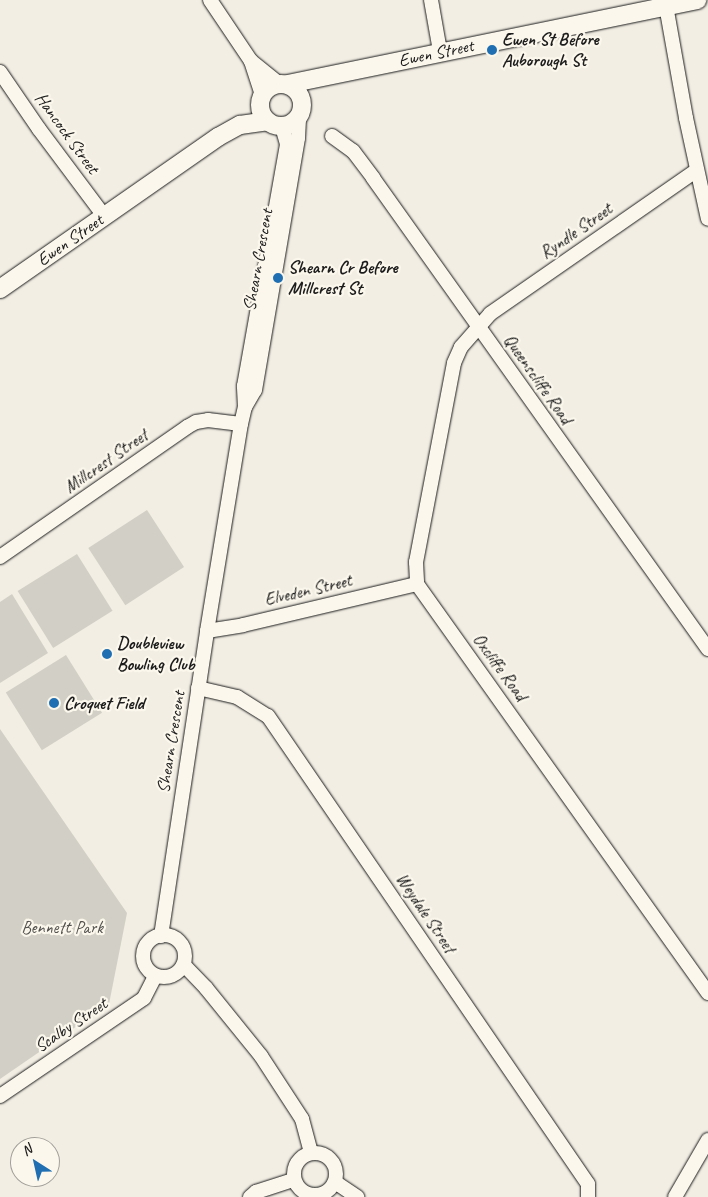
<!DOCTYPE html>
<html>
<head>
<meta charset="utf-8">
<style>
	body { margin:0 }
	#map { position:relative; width:708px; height:1197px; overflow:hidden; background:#f2eee4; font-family:Caveat,sans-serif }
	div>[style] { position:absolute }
	.green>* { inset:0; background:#d2cfc6; transform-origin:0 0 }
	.roads { filter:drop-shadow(0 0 1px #1c1c1c) drop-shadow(0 0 1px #1c1c1c) }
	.minor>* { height:14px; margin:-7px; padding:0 7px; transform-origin:7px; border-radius:7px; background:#fbf7ec }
	.minor>.ring { margin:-7px; padding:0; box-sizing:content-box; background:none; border:14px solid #fbf7ec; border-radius:50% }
	.major>* { height:18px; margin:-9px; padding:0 9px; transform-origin:9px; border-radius:9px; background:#fbf7ec }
	.major>.ring { margin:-9px; padding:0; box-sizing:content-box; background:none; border:18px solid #fbf7ec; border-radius:50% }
	.dots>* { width:14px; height:14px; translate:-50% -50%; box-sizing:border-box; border:2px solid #fbf7ec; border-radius:50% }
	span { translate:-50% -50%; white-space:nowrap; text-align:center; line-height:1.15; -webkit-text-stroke:4.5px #fbf7ec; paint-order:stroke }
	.poi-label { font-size:18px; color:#1c1c1c; font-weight:700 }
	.left { translate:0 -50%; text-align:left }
	.street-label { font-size:18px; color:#1c1c1c }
	.park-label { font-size:18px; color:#53524f }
	.north { position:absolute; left:10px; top:1137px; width:50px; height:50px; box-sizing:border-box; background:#fbf7ec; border:1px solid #a29f99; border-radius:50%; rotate:325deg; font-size:14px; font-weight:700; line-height:20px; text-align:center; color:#1c1c1c }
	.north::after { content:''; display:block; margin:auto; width:18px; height:22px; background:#1f6fb2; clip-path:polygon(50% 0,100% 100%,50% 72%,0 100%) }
</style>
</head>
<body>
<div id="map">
	<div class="green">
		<div style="left:147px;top:510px;width:68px;height:70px;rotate:57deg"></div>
		<div style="left:77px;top:554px;width:67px;height:70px;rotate:58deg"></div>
		<div style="clip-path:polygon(12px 594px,48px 653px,0 683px,0 602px)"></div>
		<div style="left:66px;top:655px;width:68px;height:71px;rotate:58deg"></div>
		<div style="clip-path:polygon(0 729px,127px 913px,109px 1004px,0 1079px)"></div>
	</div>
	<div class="roads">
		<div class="minor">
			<div style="left:210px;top:0;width:73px;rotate:56.1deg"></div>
			<div style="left:251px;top:61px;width:35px;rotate:39deg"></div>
			<div style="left:431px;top:0;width:52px;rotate:80deg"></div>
			<div style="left:665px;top:0;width:120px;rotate:79.9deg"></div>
			<div style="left:686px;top:118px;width:103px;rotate:77.7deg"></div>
			<div style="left:251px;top:61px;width:36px;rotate:72deg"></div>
			<div style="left:0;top:72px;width:69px;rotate:55.6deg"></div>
			<div style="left:39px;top:129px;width:109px;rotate:53.2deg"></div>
			<div style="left:332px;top:136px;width:26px;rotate:36deg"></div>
			<div style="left:353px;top:151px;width:34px;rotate:53deg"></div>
			<div style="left:373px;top:178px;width:578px;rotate:54.58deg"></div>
			<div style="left:697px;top:170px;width:252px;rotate:145.2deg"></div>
			<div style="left:490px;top:314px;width:44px;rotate:131.3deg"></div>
			<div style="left:461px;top:347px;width:17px;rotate:114deg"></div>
			<div style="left:454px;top:363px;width:203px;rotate:100.8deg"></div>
			<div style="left:416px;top:562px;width:22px;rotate:87deg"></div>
			<div style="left:417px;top:584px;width:502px;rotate:54.57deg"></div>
			<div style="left:245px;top:407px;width:21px;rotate:-93deg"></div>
			<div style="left:244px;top:386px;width:246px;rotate:-79.9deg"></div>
			<div style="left:287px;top:144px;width:19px;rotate:-106deg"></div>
			<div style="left:0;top:557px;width:228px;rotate:-34.8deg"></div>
			<div style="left:187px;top:427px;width:10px;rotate:-29deg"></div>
			<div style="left:196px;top:422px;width:12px;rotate:-9deg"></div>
			<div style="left:208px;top:420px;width:33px;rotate:7deg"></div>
			<div style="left:207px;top:631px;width:36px;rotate:-9deg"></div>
			<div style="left:243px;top:625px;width:179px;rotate:-13.3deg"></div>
			<div style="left:198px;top:688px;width:40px;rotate:13deg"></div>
			<div style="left:237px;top:697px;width:36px;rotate:32deg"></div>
			<div style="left:268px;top:716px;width:567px;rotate:55.64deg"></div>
			<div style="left:588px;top:1184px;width:13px;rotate:90deg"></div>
			<div class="ring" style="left:143px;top:935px;width:28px;height:28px"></div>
			<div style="left:161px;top:936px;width:308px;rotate:-81.4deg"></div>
			<div style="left:207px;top:631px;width:210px;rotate:-80.7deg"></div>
			<div style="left:241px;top:424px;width:17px;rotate:-77deg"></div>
			<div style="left:245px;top:407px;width:20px;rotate:-60deg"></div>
			<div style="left:255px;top:390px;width:256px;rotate:-80.3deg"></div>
			<div style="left:298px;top:138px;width:21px;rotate:-87deg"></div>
			<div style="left:184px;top:965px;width:32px;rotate:46deg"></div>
			<div style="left:206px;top:988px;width:87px;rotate:51deg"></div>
			<div style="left:261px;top:1056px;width:75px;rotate:56.9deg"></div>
			<div style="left:302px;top:1119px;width:35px;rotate:75deg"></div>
			<div style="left:0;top:1096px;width:174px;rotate:-34.2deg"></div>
			<div style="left:144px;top:998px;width:25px;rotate:-63deg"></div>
			<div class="ring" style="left:294px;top:1153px;width:28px;height:28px"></div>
			<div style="left:335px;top:1182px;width:27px;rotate:34deg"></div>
			<div style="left:250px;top:1197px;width:8px;rotate:-40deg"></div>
			<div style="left:256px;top:1192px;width:40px;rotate:-18deg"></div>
			<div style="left:675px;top:1197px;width:66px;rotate:-59.9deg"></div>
		</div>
		<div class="major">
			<div class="ring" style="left:260px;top:84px;width:24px;height:24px"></div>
			<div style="left:288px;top:84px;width:418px;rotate:-11.6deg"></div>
			<div style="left:0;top:289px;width:266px;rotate:-34.9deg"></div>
			<div style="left:218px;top:137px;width:25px;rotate:-29deg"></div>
			<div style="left:240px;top:125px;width:27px;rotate:-8deg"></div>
		</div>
	</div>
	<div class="dots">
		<div style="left:492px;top:50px;background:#1f6fb2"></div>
		<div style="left:278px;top:278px;background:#1f6fb2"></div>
		<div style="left:107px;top:654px;background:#1f6fb2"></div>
		<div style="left:54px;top:703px;background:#1f6fb2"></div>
	</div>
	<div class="poi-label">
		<span class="left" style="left:502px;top:50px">Ewen St Before<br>Auborough St</span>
		<span class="left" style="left:288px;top:278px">Shearn Cr Before<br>Millcrest St</span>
		<span class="left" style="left:117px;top:654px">Doubleview<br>Bowling Club</span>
		<span class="left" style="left:64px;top:703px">Croquet Field</span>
	</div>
	<div class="street-label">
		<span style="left:436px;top:53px;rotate:-12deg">Ewen Street</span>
		<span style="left:67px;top:133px;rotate:54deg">Hancock Street</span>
		<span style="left:576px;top:231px;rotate:-35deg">Ryndle Street</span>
		<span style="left:70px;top:240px;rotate:-35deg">Ewen Street</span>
		<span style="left:258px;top:260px;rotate:-80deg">Shearn Crescent</span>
		<span style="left:538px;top:379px;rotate:55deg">Queenscliffe Road</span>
		<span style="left:106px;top:461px;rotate:-35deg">Millcrest Street</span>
		<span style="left:308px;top:590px;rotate:-13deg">Elveden Street</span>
		<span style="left:500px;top:667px;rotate:54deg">Oxcliffe Road</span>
		<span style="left:171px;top:742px;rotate:-81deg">Shearn Crescent</span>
		<span style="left:426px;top:913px;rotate:56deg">Weydale Street</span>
		<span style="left:71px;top:1025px;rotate:-34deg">Scalby Street</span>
	</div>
	<div class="park-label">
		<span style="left:62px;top:927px">Bennett Park</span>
	</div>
	<div class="north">N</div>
</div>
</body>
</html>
